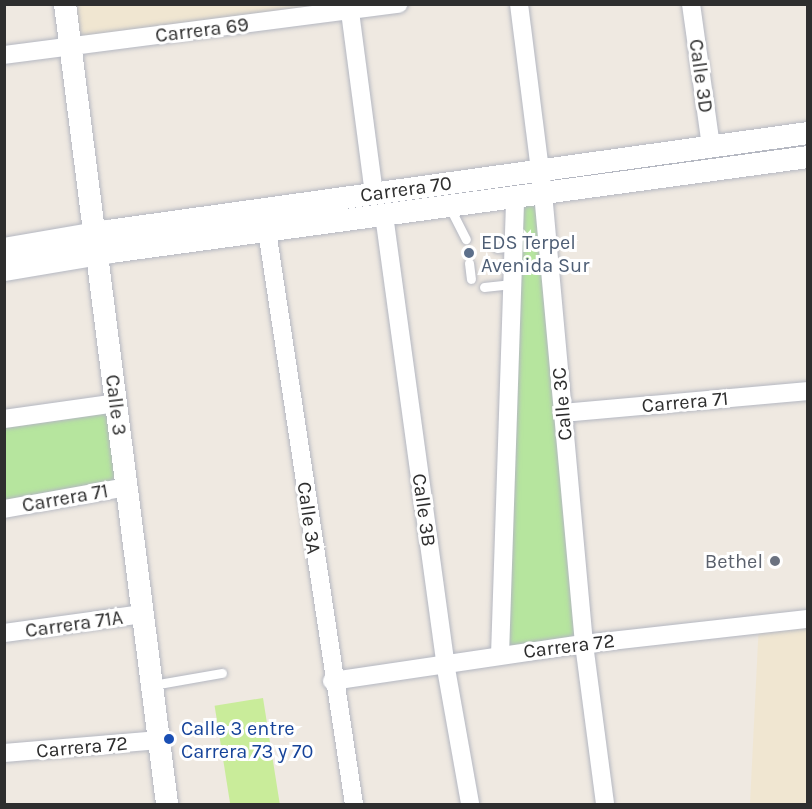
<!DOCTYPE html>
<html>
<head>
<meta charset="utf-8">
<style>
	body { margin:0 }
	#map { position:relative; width:812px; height:809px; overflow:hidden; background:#efe9e1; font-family:Karla,sans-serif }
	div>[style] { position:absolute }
	.education>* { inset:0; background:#f0e6d1 }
	.green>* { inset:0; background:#b6e59e }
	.pitch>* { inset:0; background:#c9ec9a; transform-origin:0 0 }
	.roads { filter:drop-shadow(0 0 2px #b4b7c1) drop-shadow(0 0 2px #b4b7c1) }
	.service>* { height:9px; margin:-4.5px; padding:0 4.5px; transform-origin:4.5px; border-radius:4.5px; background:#fff }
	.minor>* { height:18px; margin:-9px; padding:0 9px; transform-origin:9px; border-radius:9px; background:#fff }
	.tertiary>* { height:22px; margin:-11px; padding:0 11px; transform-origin:11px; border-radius:11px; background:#fff }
	.dots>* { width:16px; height:16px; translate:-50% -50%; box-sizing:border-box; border:3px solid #fff; border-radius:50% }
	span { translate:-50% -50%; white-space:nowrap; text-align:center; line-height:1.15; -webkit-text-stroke:6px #fff; paint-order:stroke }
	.street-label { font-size:20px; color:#2e2e2e }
	.service-label { font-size:20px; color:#4e5e75 }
	.left { translate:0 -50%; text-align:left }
	.worship-label { font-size:20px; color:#5b616d }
	.right { translate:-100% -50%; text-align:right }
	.transit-label { font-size:20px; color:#164399 }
	.frame { position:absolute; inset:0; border:6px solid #2e2e2e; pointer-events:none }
</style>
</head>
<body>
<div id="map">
	<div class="education">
		<div style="clip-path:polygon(349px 4px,70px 47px,65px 5px)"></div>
		<div style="clip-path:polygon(807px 619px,807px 804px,750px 804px,759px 622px)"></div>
	</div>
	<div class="green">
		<div style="clip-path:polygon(543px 193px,584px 644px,500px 655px,514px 212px)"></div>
		<div style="clip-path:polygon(116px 403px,126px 487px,5px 509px,4px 419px)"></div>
	</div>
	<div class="pitch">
		<div style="left:263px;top:698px;width:107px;height:49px;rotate:81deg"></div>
	</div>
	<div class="roads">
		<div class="service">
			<div style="left:450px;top:208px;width:35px;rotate:63deg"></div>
			<div style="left:497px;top:248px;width:16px;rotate:-7deg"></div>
			<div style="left:469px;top:263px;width:16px;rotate:83deg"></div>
			<div style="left:484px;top:287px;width:28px;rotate:-6deg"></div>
			<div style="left:153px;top:685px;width:70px;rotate:-9.9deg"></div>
		</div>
		<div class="minor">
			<div style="left:349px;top:4px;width:192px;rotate:82.5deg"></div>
			<div style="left:519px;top:4px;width:191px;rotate:82.8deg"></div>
			<div style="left:543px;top:193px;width:453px;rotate:84.8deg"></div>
			<div style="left:584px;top:644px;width:161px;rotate:82.5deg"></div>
			<div style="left:691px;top:4px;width:144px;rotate:82deg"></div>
			<div style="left:4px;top:55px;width:398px;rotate:-7.4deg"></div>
			<div style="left:384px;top:215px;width:452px;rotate:82.2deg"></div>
			<div style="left:445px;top:663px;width:143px;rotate:79.9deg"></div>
			<div style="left:267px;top:231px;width:580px;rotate:81.37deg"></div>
			<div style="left:563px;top:413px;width:246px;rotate:-5.1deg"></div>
			<div style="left:4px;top:419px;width:113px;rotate:-8.1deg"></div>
			<div style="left:4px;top:509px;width:124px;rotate:-10.2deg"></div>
			<div style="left:4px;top:633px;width:140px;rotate:-7.8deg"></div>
			<div style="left:500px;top:655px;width:458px;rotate:-88.1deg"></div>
			<div style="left:332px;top:681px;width:255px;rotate:-8.4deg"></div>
			<div style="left:584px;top:644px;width:225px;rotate:-6.4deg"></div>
			<div style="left:4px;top:753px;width:156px;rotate:-4.8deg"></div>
		</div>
		<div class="tertiary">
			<div style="left:65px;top:4px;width:806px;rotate:82.73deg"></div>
			<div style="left:4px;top:249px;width:106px;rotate:-9.8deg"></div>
			<div style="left:108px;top:231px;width:707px;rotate:-7.97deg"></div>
			<div style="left:4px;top:270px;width:109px;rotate:-9.5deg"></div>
			<div style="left:111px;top:252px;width:703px;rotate:-7.76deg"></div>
		</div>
	</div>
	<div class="dots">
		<div style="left:469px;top:253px;background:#5c6f8a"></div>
		<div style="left:775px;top:561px;background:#6b7280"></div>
		<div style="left:169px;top:739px;background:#1a4fb4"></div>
	</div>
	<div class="street-label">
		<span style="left:202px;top:30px;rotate:-7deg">Carrera 69</span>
		<span style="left:701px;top:76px;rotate:82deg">Calle 3D</span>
		<span style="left:406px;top:189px;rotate:-8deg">Carrera 70</span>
		<span style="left:685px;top:402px;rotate:-5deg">Carrera 71</span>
		<span style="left:562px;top:404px;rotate:-95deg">Calle 3C</span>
		<span style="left:116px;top:405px;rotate:83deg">Calle 3</span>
		<span style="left:65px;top:498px;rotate:-10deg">Carrera 71</span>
		<span style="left:424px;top:510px;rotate:82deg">Calle 3B</span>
		<span style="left:309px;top:518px;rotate:82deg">Calle 3A</span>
		<span style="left:74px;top:624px;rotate:-8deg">Carrera 71A</span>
		<span style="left:569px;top:646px;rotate:-7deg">Carrera 72</span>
		<span style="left:82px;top:747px;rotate:-5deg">Carrera 72</span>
	</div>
	<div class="service-label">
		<span class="left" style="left:481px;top:254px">EDS Terpel<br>Avenida Sur</span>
	</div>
	<div class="worship-label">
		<span class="right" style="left:763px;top:561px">Bethel</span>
	</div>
	<div class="transit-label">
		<span class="left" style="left:181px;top:740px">Calle 3 entre<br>Carrera 73 y 70</span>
	</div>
	<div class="frame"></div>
</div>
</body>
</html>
